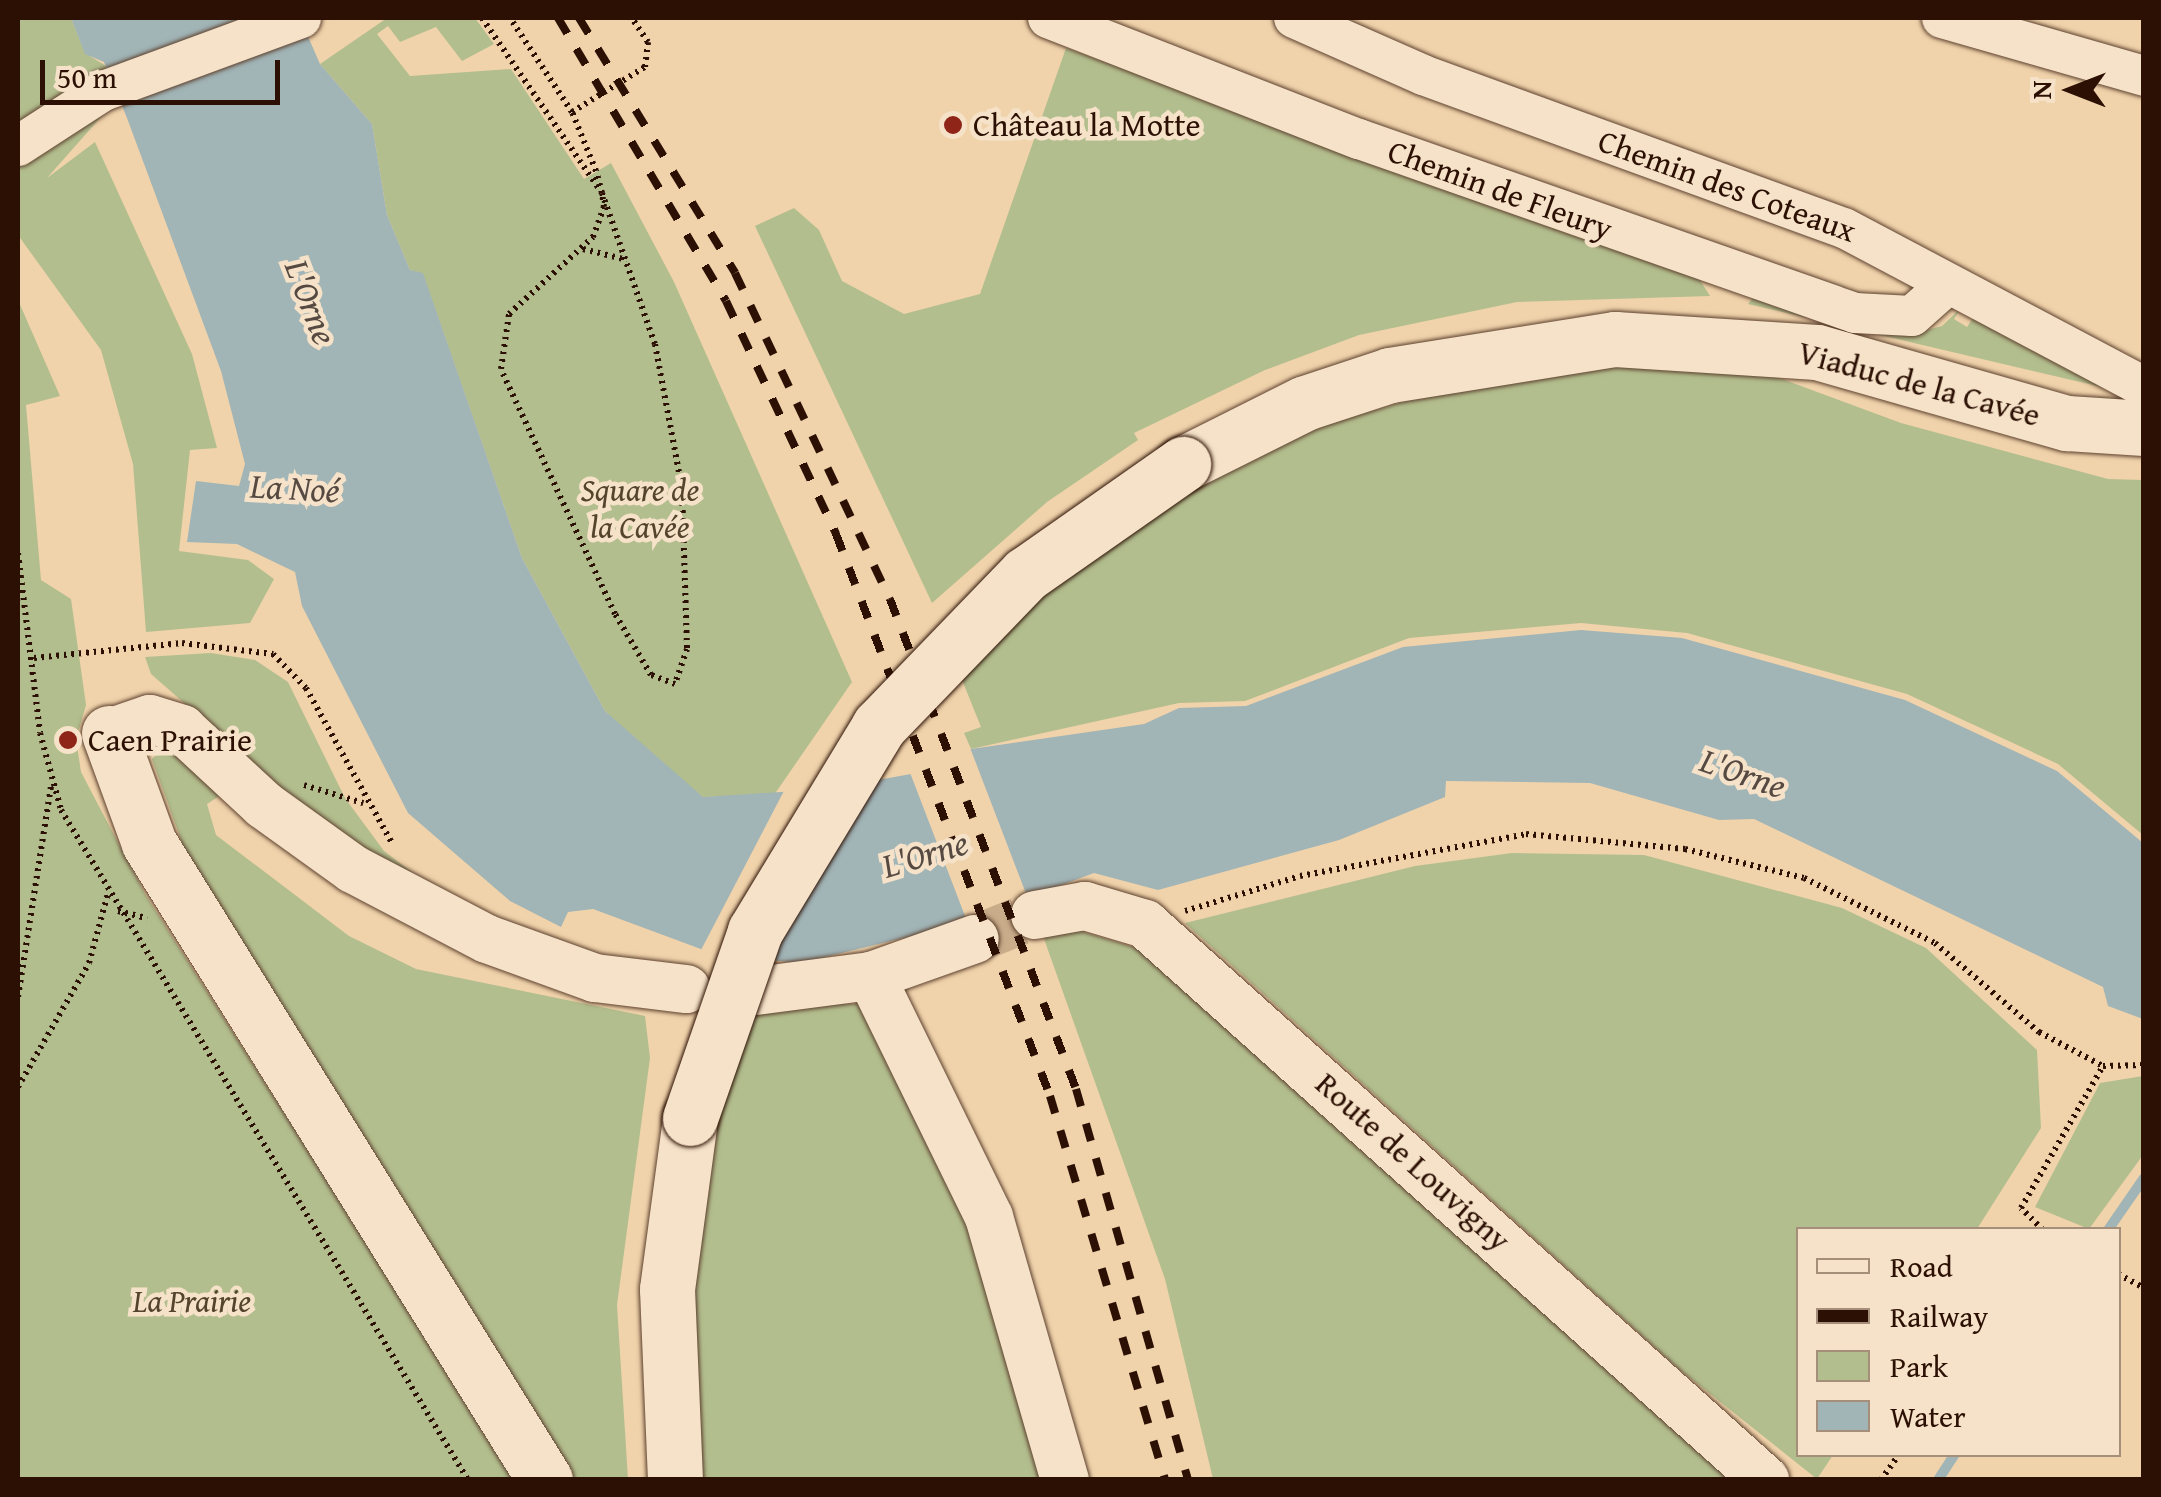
<!DOCTYPE html>
<html>
<head>
<meta charset="utf-8">
<style>
	body { margin:0 }
	#map { position:relative; width:2161px; height:1497px; overflow:hidden; background:#f0d3ab; font-family:"Gentium Book Plus",serif }
	div>[style] { position:absolute }
	.green>* { inset:0; background:#b3be8e }
	.water>* { inset:0; background:#a1b4b6 }
	.pier>* { inset:0; background:#f0d3ab; transform-origin:0 0 }
	.stream>* { height:10px; margin:-5px; padding:0 5px; transform-origin:5px; border-radius:5px; background:#a1b4b6 }
	.tertiary-tunnel>* { height:48px; margin-top:-24px; transform-origin:0; background:repeating-linear-gradient(90deg,#c9ac8a 0 48px,transparent 0 72px) }
	.path>* { height:6px; margin-top:-3px; transform-origin:0; background:repeating-linear-gradient(90deg,#2c1004 0 2.5px,transparent 0 7.5px) }
	.roads { filter:drop-shadow(0 0 2px #5d412e) drop-shadow(0 0 2px #5d412e) }
	.minor>* { height:40px; margin:-20px; padding:0 20px; transform-origin:20px; border-radius:20px; background:#f5e2c8 }
	.tertiary>* { height:48px; margin:-24px; padding:0 24px; transform-origin:24px; border-radius:24px; background:#f5e2c8 }
	.secondary>* { height:55px; margin:-27.5px; padding:0 27.5px; transform-origin:27.5px; border-radius:27.5px; background:#f5e2c8 }
	.rail>* { height:8px; margin-top:-4px; transform-origin:0; background:repeating-linear-gradient(90deg,#2c1004 0 18px,transparent 0 36px) }
	.bridges { filter:drop-shadow(0 0 2px #2c1004) drop-shadow(0 0 2px #2c1004) }
	.secondary-bridge>* { height:55px; margin:-27.5px; padding:0 27.5px; transform-origin:27.5px; border-radius:27.5px; background:#f5e2c8 }
	.dots>* { width:28px; height:28px; translate:-50% -50%; box-sizing:border-box; border:5px solid #f5e2c8; border-radius:50% }
	span { translate:-50% -50%; white-space:nowrap; text-align:center; line-height:1.15; -webkit-text-stroke:9px #f5e2c8; paint-order:stroke }
	.poi-label { font-size:32px; color:#2c1004 }
	.left { translate:0 -50%; text-align:left }
	.street-label { font-size:32px; color:#2c1004 }
	.park-label { font-size:32px; color:#54442d; font-style:italic }
	.water-label { font-size:35px; color:#554942; font-style:italic }
	.frame { position:absolute; inset:0; border:20px solid #2c1004; pointer-events:none }
	.legend { position:absolute; left:1796px; top:1227px; width:325px; height:230px; box-sizing:border-box; background:#f5e2c8; border:2px solid #a58e7a; margin:0; padding:12px 18px; list-style:none; font-size:30px; color:#2c1004 }
	.legend li { display:flex; align-items:center; gap:20px; height:50px }
	.legend b { width:50px; border:2px solid #a58e7a }
	.north { position:absolute; left:2021px; top:40px; width:100px; height:100px; -webkit-text-stroke:8px #f5e2c8; paint-order:stroke; rotate:270deg; font-size:28px; font-weight:700; line-height:40px; text-align:center; color:#2c1004 }
	.north::after { content:''; display:block; margin:auto; width:35px; height:45px; background:#2c1004; clip-path:polygon(50% 0,100% 100%,50% 72%,0 100%) }
	.scale { position:absolute; left:40px; top:60px; width:240px; height:45px; box-sizing:border-box; border:5px solid #2c1004; border-top:0; padding-left:12px; font-size:30px; line-height:35px; white-space:nowrap; color:#2c1004; -webkit-text-stroke:8px #f5e2c8; paint-order:stroke }
</style>
</head>
<body>
<div id="map">
	<div class="green">
		<div style="clip-path:polygon(18px 18px,71px 18px,85px 53px,106px 66px,116px 100px,47px 178px,95px 142px,192px 354px,217px 448px,190px 450px,179px 551px,248px 560px,274px 579px,250px 623px,146px 632px,133px 464px,101px 350px,18px 235px)"></div>
		<div style="clip-path:polygon(387px 18px,475px 18px,494px 44px,462px 61px,436px 27px,400px 42px,388px 26px,377px 34px,410px 76px,511px 69px,584px 179px,611px 163px,674px 282px,852px 682px,774px 795px,703px 797px,656px 760px,605px 711px,522px 558px,423px 274px,410px 270px,387px 215px,372px 124px,320px 64px)"></div>
		<div style="clip-path:polygon(1066px 48px,1698px 277px,1710px 296px,1517px 302px,1359px 335px,1265px 370px,1134px 433px,1138px 440px,1047px 502px,932px 603px,755px 226px,794px 208px,819px 230px,842px 281px,904px 314px,980px 294px)"></div>
		<div style="clip-path:polygon(1757px 293px,1908px 335px,1942px 326px,1961px 308px,1954px 319px,1967px 327px,1975px 315px,2110px 389px,1748px 304px)"></div>
		<div style="clip-path:polygon(18px 300px,60px 396px,26px 405px,41px 580px,71px 599px,86px 705px,76px 739px,81px 772px,145px 894px,516px 1479px,18px 1479px)"></div>
		<div style="clip-path:polygon(1645px 364px,1755px 369px,1901px 423px,2108px 479px,2143px 480px,2143px 835px,2058px 764px,1907px 694px,1687px 633px,1581px 623px,1409px 638px,1245px 701px,1179px 703px,971px 749px,964px 733px,981px 727px,958px 670px,1021px 608px,1196px 486px,1327px 424px,1458px 386px)"></div>
		<div style="clip-path:polygon(211px 653px,255px 660px,288px 682px,345px 798px,384px 851px,442px 895px,328px 829px,151px 674px,145px 657px)"></div>
		<div style="clip-path:polygon(168px 742px,224px 793px,207px 804px,216px 835px,349px 936px,416px 969px,645px 1016px,650px 1058px,617px 1305px,628px 1479px,555px 1479px,193px 873px,152px 759px)"></div>
		<div style="clip-path:polygon(1512px 853px,1644px 855px,1842px 908px,1926px 948px,2037px 1050px,2041px 1128px,1977px 1229px,1798px 1230px,1798px 1454px,1833px 1455px,1817px 1479px,1679px 1369px,1185px 923px,1415px 866px)"></div>
		<div style="clip-path:polygon(1067px 927px,1136px 948px,1221px 1007px,1741px 1479px,1213px 1479px,1165px 1279px,1043px 936px)"></div>
		<div style="clip-path:polygon(749px 1004px,859px 1004px,966px 1189px,1056px 1479px,694px 1480px,696px 1195px)"></div>
		<div style="clip-path:polygon(2143px 1076px,2143px 1155px,2089px 1229px,2035px 1207px,2100px 1083px)"></div>
	</div>
	<div class="water">
		<div style="clip-path:polygon(71px 18px,300px 18px,320px 64px,372px 124px,387px 215px,410px 270px,423px 273px,522px 558px,605px 711px,703px 797px,827px 789px,911px 774px,971px 749px,1144px 724px,1179px 708px,1246px 706px,1403px 647px,1581px 630px,1682px 638px,1905px 700px,2057px 771px,2143px 843px,2143px 1019px,2108px 1006px,2103px 987px,1754px 819px,1719px 820px,1590px 783px,1446px 781px,1445px 797px,1339px 840px,1158px 890px,1094px 873px,945px 928px,800px 963px,717px 955px,593px 909px,568px 912px,561px 927px,510px 901px,408px 813px,302px 606px,295px 572px,237px 544px,187px 542px,196px 481px,239px 486px,245px 464px,221px 371px,127px 118px,104px 62px,85px 54px)"></div>
	</div>
	<div class="pier">
		<div style="left:969px;top:745px;width:167px;height:65px;rotate:69deg"></div>
		<div style="clip-path:polygon(826px 784px,736px 964px,701px 950px,785px 789px)"></div>
	</div>
	<div class="stream">
		<div style="left:2108px;top:1230px;width:63px;rotate:-55.3deg"></div>
		<div style="left:1938px;top:1480px;width:31px;rotate:-57deg"></div>
	</div>
	<div class="tertiary-tunnel">
		<div style="left:975px;top:939px;width:65px;rotate:-21.8deg"></div>
	</div>
	<div class="path">
		<div style="left:482px;top:18px;width:212px;rotate:55.6deg"></div>
		<div style="left:602px;top:193px;width:160px;rotate:70.7deg"></div>
		<div style="left:655px;top:344px;width:147px;rotate:79.4deg"></div>
		<div style="left:682px;top:488px;width:161px;rotate:88.2deg"></div>
		<div style="left:687px;top:649px;width:37px;rotate:109deg"></div>
		<div style="left:675px;top:684px;width:26px;rotate:-159deg"></div>
		<div style="left:651px;top:675px;width:71px;rotate:-120.5deg"></div>
		<div style="left:615px;top:614px;width:270px;rotate:-115deg"></div>
		<div style="left:501px;top:369px;width:56px;rotate:-81.7deg"></div>
		<div style="left:509px;top:314px;width:114px;rotate:-42.5deg"></div>
		<div style="left:593px;top:237px;width:32px;rotate:-70deg"></div>
		<div style="left:604px;top:207px;width:14px;rotate:-98deg"></div>
		<div style="left:602px;top:193px;width:23px;rotate:-105deg"></div>
		<div style="left:596px;top:171px;width:64px;rotate:-112.1deg"></div>
		<div style="left:572px;top:112px;width:113px;rotate:-123.4deg"></div>
		<div style="left:572px;top:112px;width:86px;rotate:-31.7deg"></div>
		<div style="left:645px;top:67px;width:25px;rotate:-83deg"></div>
		<div style="left:648px;top:42px;width:29px;rotate:-124deg"></div>
		<div style="left:583px;top:249px;width:45px;rotate:14deg"></div>
		<div style="left:18px;top:553px;width:181px;rotate:83deg"></div>
		<div style="left:40px;top:733px;width:80px;rotate:74.7deg"></div>
		<div style="left:61px;top:810px;width:784px;rotate:58.72deg"></div>
		<div style="left:34px;top:658px;width:149px;rotate:-5.8deg"></div>
		<div style="left:182px;top:643px;width:92px;rotate:6.9deg"></div>
		<div style="left:273px;top:654px;width:47px;rotate:45.9deg"></div>
		<div style="left:306px;top:688px;width:177px;rotate:61deg"></div>
		<div style="left:304px;top:785px;width:62px;rotate:17deg"></div>
		<div style="left:118px;top:911px;width:30px;rotate:14deg"></div>
		<div style="left:1185px;top:911px;width:120px;rotate:-16.9deg"></div>
		<div style="left:1300px;top:876px;width:230px;rotate:-10.5deg"></div>
		<div style="left:1526px;top:834px;width:160px;rotate:5.4deg"></div>
		<div style="left:1685px;top:849px;width:122px;rotate:13.7deg"></div>
		<div style="left:1804px;top:878px;width:146px;rotate:26.4deg"></div>
		<div style="left:1935px;top:943px;width:137px;rotate:40.6deg"></div>
		<div style="left:2039px;top:1032px;width:72px;rotate:28deg"></div>
		<div style="left:2103px;top:1066px;width:41px;rotate:-1.4deg"></div>
		<div style="left:18px;top:997px;width:213px;rotate:-81.1deg"></div>
		<div style="left:18px;top:1087px;width:143px;rotate:-60.2deg"></div>
		<div style="left:89px;top:963px;width:73px;rotate:-74.8deg"></div>
		<div style="left:2043px;top:1230px;width:31px;rotate:-135deg"></div>
		<div style="left:2021px;top:1208px;width:164px;rotate:-60deg"></div>
		<div style="left:2118px;top:1274px;width:30px;rotate:28deg"></div>
		<div style="left:1881px;top:1480px;width:29px;rotate:-55deg"></div>
	</div>
	<div class="roads">
		<div class="minor">
			<div style="left:1048px;top:18px;width:334px;rotate:21.3deg"></div>
			<div style="left:1359px;top:139px;width:526px;rotate:19.33deg"></div>
			<div style="left:1855px;top:313px;width:57px;rotate:3deg"></div>
			<div style="left:1912px;top:316px;width:48px;rotate:-41.6deg"></div>
			<div style="left:1294px;top:18px;width:141px;rotate:23.8deg"></div>
			<div style="left:1423px;top:75px;width:448px;rotate:20deg"></div>
			<div style="left:1844px;top:228px;width:340px;rotate:27.9deg"></div>
			<div style="left:1942px;top:18px;width:210px;rotate:16deg"></div>
			<div style="left:18px;top:146px;width:101px;rotate:-32.9deg"></div>
			<div style="left:103px;top:91px;width:211px;rotate:-20.2deg"></div>
		</div>
		<div class="tertiary">
			<div style="left:109px;top:733px;width:43px;rotate:-18.9deg"></div>
			<div style="left:150px;top:719px;width:34px;rotate:17deg"></div>
			<div style="left:182px;top:729px;width:112px;rotate:42.8deg"></div>
			<div style="left:264px;top:805px;width:110px;rotate:35.7deg"></div>
			<div style="left:353px;top:869px;width:151px;rotate:27.6deg"></div>
			<div style="left:487px;top:939px;width:115px;rotate:19.9deg"></div>
			<div style="left:595px;top:978px;width:92px;rotate:6.9deg"></div>
			<div style="left:1035px;top:915px;width:51px;rotate:-10.2deg"></div>
			<div style="left:1085px;top:906px;width:63px;rotate:16.7deg"></div>
			<div style="left:1145px;top:924px;width:833px;rotate:41.88deg"></div>
			<div style="left:871px;top:976px;width:268px;rotate:63.9deg"></div>
			<div style="left:989px;top:1217px;width:274px;rotate:73.9deg"></div>
			<div style="left:756px;top:991px;width:116px;rotate:-7.4deg"></div>
			<div style="left:871px;top:976px;width:110px;rotate:-19.6deg"></div>
		</div>
		<div class="secondary">
			<div style="left:1183px;top:464px;width:136px;rotate:-26.6deg"></div>
			<div style="left:1305px;top:403px;width:89px;rotate:-18.2deg"></div>
			<div style="left:1390px;top:375px;width:228px;rotate:-9.1deg"></div>
			<div style="left:1615px;top:339px;width:202px;rotate:3.7deg"></div>
			<div style="left:1817px;top:352px;width:260px;rotate:15.9deg"></div>
			<div style="left:2067px;top:423px;width:77px;rotate:3.7deg"></div>
			<div style="left:109px;top:733px;width:117px;rotate:70deg"></div>
			<div style="left:149px;top:843px;width:750px;rotate:58.13deg"></div>
			<div style="left:675px;top:1480px;width:191px;rotate:-92.4deg"></div>
			<div style="left:667px;top:1289px;width:173px;rotate:-82.3deg"></div>
		</div>
	</div>
	<div class="rail">
		<div style="left:558px;top:18px;width:329px;rotate:59.3deg"></div>
		<div style="left:726px;top:301px;width:258px;rotate:64.7deg"></div>
		<div style="left:836px;top:534px;width:601px;rotate:69.15deg"></div>
		<div style="left:1050px;top:1096px;width:401px;rotate:73.3deg"></div>
		<div style="left:579px;top:18px;width:299px;rotate:58.5deg"></div>
		<div style="left:735px;top:273px;width:361px;rotate:64.6deg"></div>
		<div style="left:890px;top:599px;width:524px;rotate:69.21deg"></div>
		<div style="left:1076px;top:1089px;width:407px;rotate:74deg"></div>
	</div>
	<div class="bridges">
		<div class="secondary-bridge">
			<div style="left:690px;top:1118px;width:198px;rotate:-70.8deg"></div>
			<div style="left:755px;top:931px;width:240px;rotate:-58.8deg"></div>
			<div style="left:879px;top:726px;width:211px;rotate:-46deg"></div>
			<div style="left:1026px;top:574px;width:192px;rotate:-35deg"></div>
		</div>
	</div>
	<div class="dots">
		<div style="left:953px;top:125px;background:#8f2418"></div>
		<div style="left:68px;top:740px;background:#8f2418"></div>
	</div>
	<div class="poi-label">
		<span class="left" style="left:973px;top:125px">Château la Motte</span>
		<span class="left" style="left:88px;top:740px">Caen Prairie</span>
	</div>
	<div class="street-label">
		<span style="left:1727px;top:186px;rotate:20deg">Chemin des Coteaux</span>
		<span style="left:1500px;top:190px;rotate:20deg">Chemin de Fleury</span>
		<span style="left:1919px;top:384px;rotate:15deg">Viaduc de la Cavée</span>
		<span style="left:1413px;top:1162px;rotate:42deg">Route de Louvigny</span>
	</div>
	<div class="park-label">
		<span style="left:640px;top:509px">Square de<br>la Cavée</span>
		<span style="left:192px;top:1301px">La Prairie</span>
	</div>
	<div class="water-label">
		<span style="left:311px;top:302px;rotate:69deg">L'Orne</span>
		<span style="left:295px;top:488px;rotate:3deg">La Noé</span>
		<span style="left:1743px;top:773px;rotate:19deg">L'Orne</span>
		<span style="left:925px;top:854px;rotate:-17deg">L'Orne</span>
	</div>
	<div class="frame"></div>
	<ul class="legend">
	<li><b style="height:12px;background:#f5e2c8"></b>Road</li>
	<li><b style="height:12px;background:#2c1004"></b>Railway</li>
	<li><b style="height:28px;background:#b3be8e"></b>Park</li>
	<li><b style="height:28px;background:#a1b4b6"></b>Water</li>
	</ul>
	<div class="north">N</div>
	<div class="scale">50 m</div>
</div>
</body>
</html>
